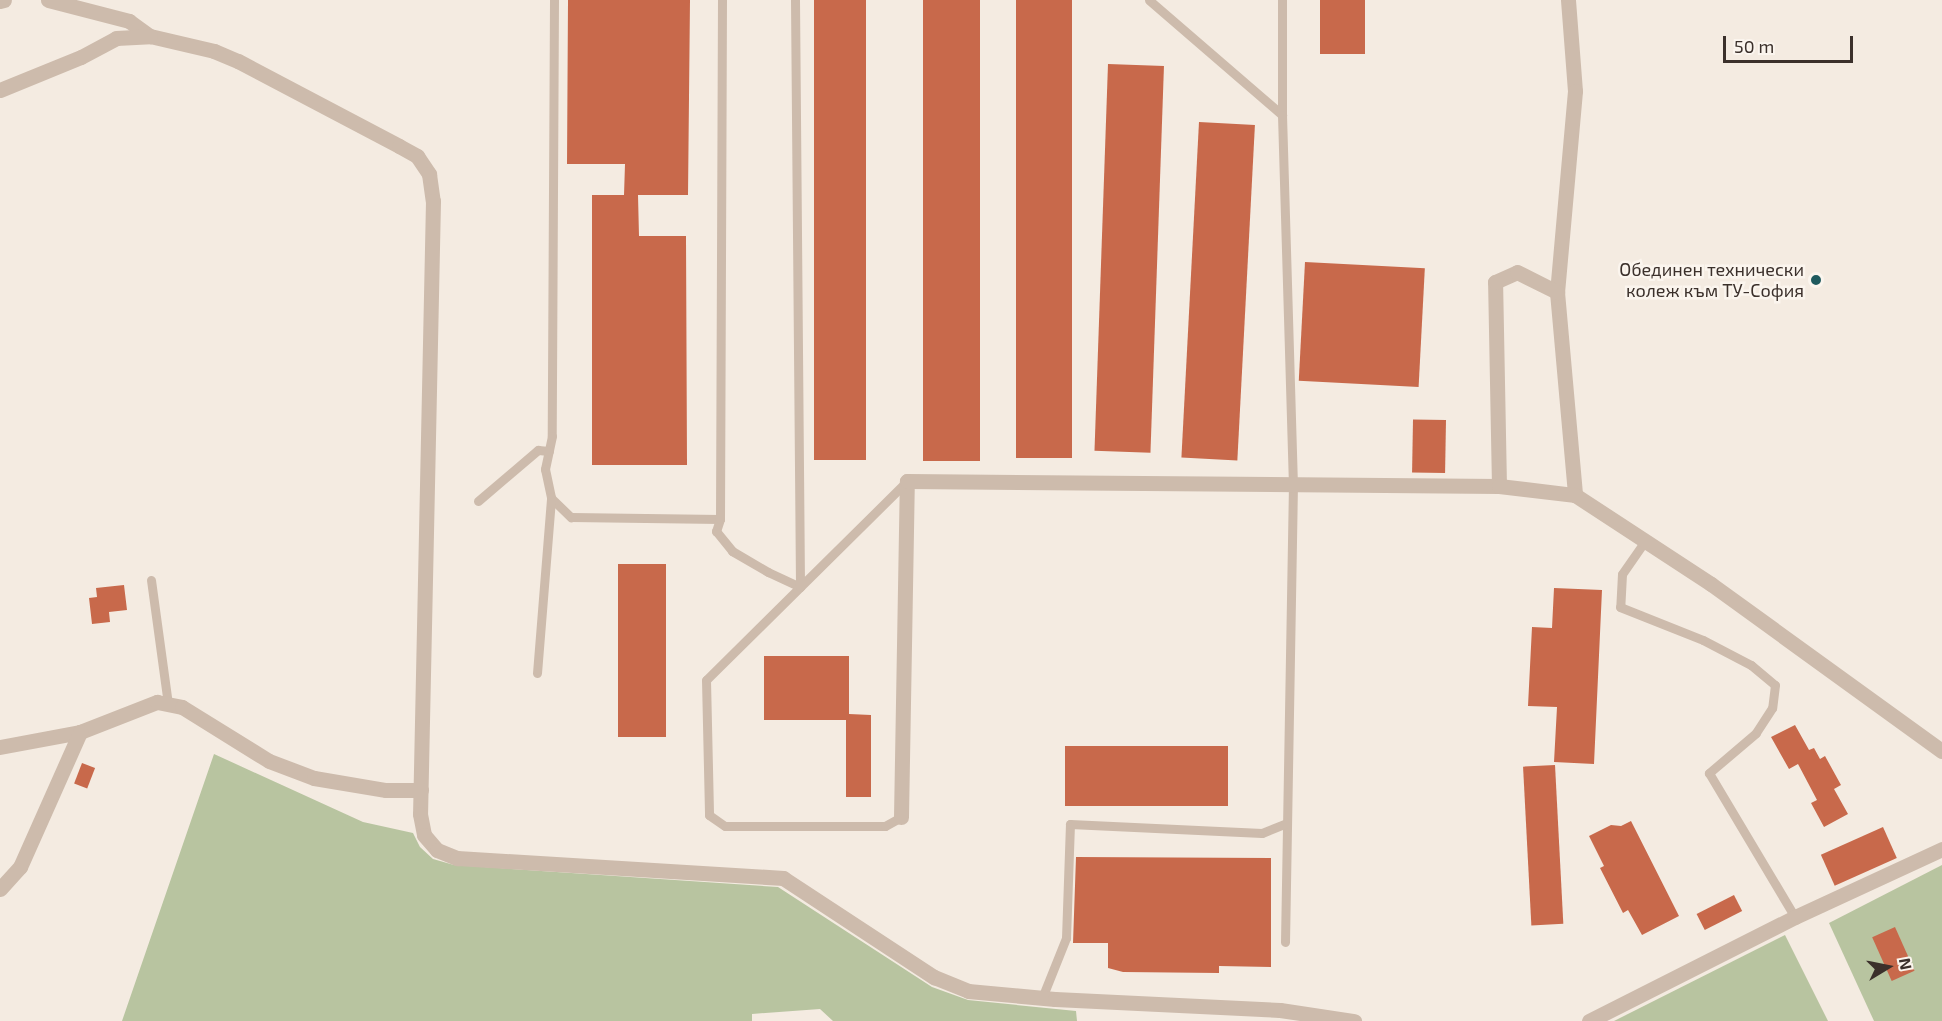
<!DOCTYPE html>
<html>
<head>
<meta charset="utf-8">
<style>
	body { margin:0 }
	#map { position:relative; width:1942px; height:1021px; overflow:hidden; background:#f4ebe1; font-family:"Exo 2",sans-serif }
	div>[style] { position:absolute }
	.green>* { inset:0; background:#b8c4a0 }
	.building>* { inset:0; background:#c8694b; transform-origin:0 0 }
	.lane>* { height:9px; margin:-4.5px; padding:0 4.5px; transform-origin:4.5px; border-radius:4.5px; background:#cdbbac }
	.street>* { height:15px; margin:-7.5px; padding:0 7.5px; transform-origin:7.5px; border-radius:7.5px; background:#cdbbac }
	.dots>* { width:16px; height:16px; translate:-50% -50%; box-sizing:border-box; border:3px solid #fbf5ee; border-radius:50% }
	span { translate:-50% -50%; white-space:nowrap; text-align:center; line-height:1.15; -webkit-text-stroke:5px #fbf5ee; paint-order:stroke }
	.poi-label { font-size:18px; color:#3b302b }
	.right { translate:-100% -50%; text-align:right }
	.north { position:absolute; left:1858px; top:937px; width:60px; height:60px; -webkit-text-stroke:4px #fbf5ee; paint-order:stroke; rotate:80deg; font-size:16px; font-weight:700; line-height:24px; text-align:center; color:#3b302b }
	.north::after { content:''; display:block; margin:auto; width:21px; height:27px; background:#3b302b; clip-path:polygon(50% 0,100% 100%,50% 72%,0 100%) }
	.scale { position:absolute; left:1723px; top:36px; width:130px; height:27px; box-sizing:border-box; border:3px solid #3b302b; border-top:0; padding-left:8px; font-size:18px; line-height:21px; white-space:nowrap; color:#3b302b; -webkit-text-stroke:4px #fbf5ee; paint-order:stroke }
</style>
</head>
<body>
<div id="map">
	<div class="green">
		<div style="clip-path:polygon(214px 754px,363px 822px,413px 833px,420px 847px,433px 859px,454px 865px,778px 887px,932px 987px,968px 1000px,1076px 1011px,1077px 1021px,833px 1021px,820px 1009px,752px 1014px,752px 1021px,122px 1021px)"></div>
		<div style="clip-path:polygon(1942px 865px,1942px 1021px,1874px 1021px,1829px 923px)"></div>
		<div style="clip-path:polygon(1785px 935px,1828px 1021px,1614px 1021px)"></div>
	</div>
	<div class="building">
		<div style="clip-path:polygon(568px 0,690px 0,688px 195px,638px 195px,639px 236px,686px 236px,687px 465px,592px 465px,592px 195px,624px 195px,625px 164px,567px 164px)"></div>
		<div style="left:814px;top:0;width:52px;height:460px"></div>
		<div style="left:923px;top:0;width:57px;height:461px"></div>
		<div style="left:1016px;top:0;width:56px;height:458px"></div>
		<div style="left:1320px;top:0;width:45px;height:54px"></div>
		<div style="left:1108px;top:64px;width:56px;height:387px;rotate:2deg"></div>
		<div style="left:1199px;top:122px;width:56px;height:336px;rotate:3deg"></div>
		<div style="left:1305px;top:262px;width:120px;height:119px;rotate:3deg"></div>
		<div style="left:1446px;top:420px;width:53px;height:33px;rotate:91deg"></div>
		<div style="left:618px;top:564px;width:48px;height:173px"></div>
		<div style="clip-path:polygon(124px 585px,127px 610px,109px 612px,110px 622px,92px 624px,89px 598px,97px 597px,96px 588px)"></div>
		<div style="clip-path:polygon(1554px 588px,1602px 590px,1594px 764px,1554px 762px,1557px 707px,1528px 706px,1532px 627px,1552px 628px)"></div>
		<div style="clip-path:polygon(764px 656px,849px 656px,849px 714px,871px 715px,871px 797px,846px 797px,846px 720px,764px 720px)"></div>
		<div style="clip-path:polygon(1795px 725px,1809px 750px,1814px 748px,1820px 759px,1825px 756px,1841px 785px,1834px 789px,1848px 814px,1824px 827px,1811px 803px,1817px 800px,1798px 764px,1789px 769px,1771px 737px)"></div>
		<div style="left:1065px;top:746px;width:163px;height:60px"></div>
		<div style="left:82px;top:763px;width:14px;height:22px;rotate:21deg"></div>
		<div style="left:1555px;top:765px;width:159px;height:32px;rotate:87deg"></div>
		<div style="clip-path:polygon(1631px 821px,1679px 916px,1642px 935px,1628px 910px,1623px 913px,1600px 868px,1604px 866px,1589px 836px,1611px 825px,1621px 826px)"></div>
		<div style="left:1883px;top:827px;width:34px;height:68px;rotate:66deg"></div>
		<div style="clip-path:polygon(1076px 857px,1271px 858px,1271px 967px,1219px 966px,1219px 973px,1123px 972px,1108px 968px,1108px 943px,1073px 943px)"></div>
		<div style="left:1734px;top:895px;width:18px;height:42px;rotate:63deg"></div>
		<div style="left:1895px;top:927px;width:48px;height:25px;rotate:66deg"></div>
	</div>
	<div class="lane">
		<div style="left:554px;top:0;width:436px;rotate:90.3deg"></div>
		<div style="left:552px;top:436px;width:34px;rotate:102deg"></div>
		<div style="left:545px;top:469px;width:30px;rotate:78deg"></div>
		<div style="left:551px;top:498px;width:28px;rotate:44deg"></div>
		<div style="left:571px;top:517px;width:149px;rotate:0.8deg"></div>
		<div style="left:720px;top:519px;width:13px;rotate:108deg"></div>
		<div style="left:716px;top:531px;width:26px;rotate:51deg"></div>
		<div style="left:732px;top:551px;width:42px;rotate:30.3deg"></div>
		<div style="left:768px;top:572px;width:35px;rotate:25deg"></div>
		<div style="left:800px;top:587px;width:132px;rotate:135.3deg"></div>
		<div style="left:706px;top:680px;width:135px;rotate:88.7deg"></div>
		<div style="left:709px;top:815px;width:19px;rotate:35deg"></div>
		<div style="left:725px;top:826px;width:160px"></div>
		<div style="left:885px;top:826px;width:18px;rotate:-29deg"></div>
		<div style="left:795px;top:0;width:587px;rotate:89.51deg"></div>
		<div style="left:800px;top:587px;width:151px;rotate:-44.7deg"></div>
		<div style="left:1149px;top:0;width:176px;rotate:40.8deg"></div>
		<div style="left:1282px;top:0;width:115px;rotate:90deg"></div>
		<div style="left:1282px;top:115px;width:369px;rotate:88.3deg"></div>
		<div style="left:1293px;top:484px;width:458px;rotate:91deg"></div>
		<div style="left:478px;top:501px;width:79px;rotate:-40.4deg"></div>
		<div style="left:538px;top:450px;width:11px;rotate:5deg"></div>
		<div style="left:720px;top:519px;width:519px;rotate:-89.78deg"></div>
		<div style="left:1645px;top:541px;width:40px;rotate:124.9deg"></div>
		<div style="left:1622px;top:574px;width:33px;rotate:93deg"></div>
		<div style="left:1620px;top:607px;width:89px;rotate:21.7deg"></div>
		<div style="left:1703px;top:640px;width:54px;rotate:27.5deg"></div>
		<div style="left:1751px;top:665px;width:31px;rotate:40deg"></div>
		<div style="left:1775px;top:685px;width:23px;rotate:97deg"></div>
		<div style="left:1772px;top:708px;width:30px;rotate:123deg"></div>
		<div style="left:1756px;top:733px;width:62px;rotate:139.6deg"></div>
		<div style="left:1709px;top:773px;width:168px;rotate:59.2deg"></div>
		<div style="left:151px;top:580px;width:125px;rotate:82.2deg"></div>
		<div style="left:537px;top:673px;width:176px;rotate:-85.4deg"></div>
		<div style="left:1042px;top:998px;width:65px;rotate:-68.2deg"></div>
		<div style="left:1066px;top:938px;width:114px;rotate:-88deg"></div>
		<div style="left:1070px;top:824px;width:192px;rotate:2.7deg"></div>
		<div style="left:1262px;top:833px;width:27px;rotate:-22deg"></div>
	</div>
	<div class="street">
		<div style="left:48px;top:0;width:84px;rotate:14.5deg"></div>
		<div style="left:129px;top:21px;width:26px;rotate:36deg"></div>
		<div style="left:150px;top:36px;width:66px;rotate:13.2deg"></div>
		<div style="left:214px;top:51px;width:26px;rotate:23deg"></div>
		<div style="left:238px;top:61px;width:182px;rotate:27.8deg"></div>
		<div style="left:399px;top:146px;width:21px;rotate:29deg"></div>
		<div style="left:417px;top:156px;width:22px;rotate:56deg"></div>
		<div style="left:429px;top:174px;width:27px;rotate:82deg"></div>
		<div style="left:433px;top:201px;width:613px;rotate:91.21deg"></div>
		<div style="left:420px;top:814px;width:21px;rotate:79deg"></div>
		<div style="left:424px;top:835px;width:20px;rotate:49deg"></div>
		<div style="left:437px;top:850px;width:22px;rotate:22deg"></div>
		<div style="left:457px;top:858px;width:327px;rotate:3.5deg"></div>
		<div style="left:783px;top:878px;width:181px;rotate:33.3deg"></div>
		<div style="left:934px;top:977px;width:37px;rotate:22deg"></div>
		<div style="left:968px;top:991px;width:87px;rotate:5.3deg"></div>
		<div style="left:1055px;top:999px;width:225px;rotate:2.8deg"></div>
		<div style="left:1280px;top:1010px;width:75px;rotate:8.5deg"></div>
		<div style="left:1568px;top:0;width:91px;rotate:85.6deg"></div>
		<div style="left:1575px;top:91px;width:202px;rotate:95.1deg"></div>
		<div style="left:1557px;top:292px;width:204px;rotate:84.9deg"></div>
		<div style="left:0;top:1px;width:4px;rotate:-14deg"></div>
		<div style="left:0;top:90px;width:87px;rotate:-22.2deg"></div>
		<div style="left:81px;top:57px;width:40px;rotate:-28deg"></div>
		<div style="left:116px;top:38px;width:34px;rotate:-3deg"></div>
		<div style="left:1499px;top:486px;width:204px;rotate:-91.1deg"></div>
		<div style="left:1495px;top:282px;width:24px;rotate:-24deg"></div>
		<div style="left:1517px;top:272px;width:45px;rotate:26.6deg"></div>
		<div style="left:0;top:747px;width:81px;rotate:-10.6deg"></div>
		<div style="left:80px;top:732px;width:83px;rotate:-21.3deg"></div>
		<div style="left:157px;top:702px;width:25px;rotate:11deg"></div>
		<div style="left:182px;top:707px;width:102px;rotate:31.8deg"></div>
		<div style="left:269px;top:761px;width:48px;rotate:20.7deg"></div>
		<div style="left:314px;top:778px;width:73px;rotate:9.5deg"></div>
		<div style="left:386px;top:790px;width:35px"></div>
		<div style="left:901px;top:817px;width:336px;rotate:-89deg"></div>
		<div style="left:907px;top:481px;width:592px;rotate:0.48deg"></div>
		<div style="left:1499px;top:486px;width:77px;rotate:6.8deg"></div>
		<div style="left:1575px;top:495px;width:163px;rotate:33.2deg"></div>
		<div style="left:1711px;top:584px;width:285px;rotate:35.9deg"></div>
		<div style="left:0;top:889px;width:30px;rotate:-48deg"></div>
		<div style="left:20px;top:867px;width:148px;rotate:-66deg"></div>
		<div style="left:1589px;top:1021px;width:231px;rotate:-26.8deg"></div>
		<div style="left:1795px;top:917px;width:162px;rotate:-24.8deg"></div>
	</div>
	<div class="dots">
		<div style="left:1816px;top:280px;background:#1f5a5e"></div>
	</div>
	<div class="poi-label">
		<span class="right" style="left:1804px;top:280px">Обединен технически<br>колеж към ТУ-София</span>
	</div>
	<div class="north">N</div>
	<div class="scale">50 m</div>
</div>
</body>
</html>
